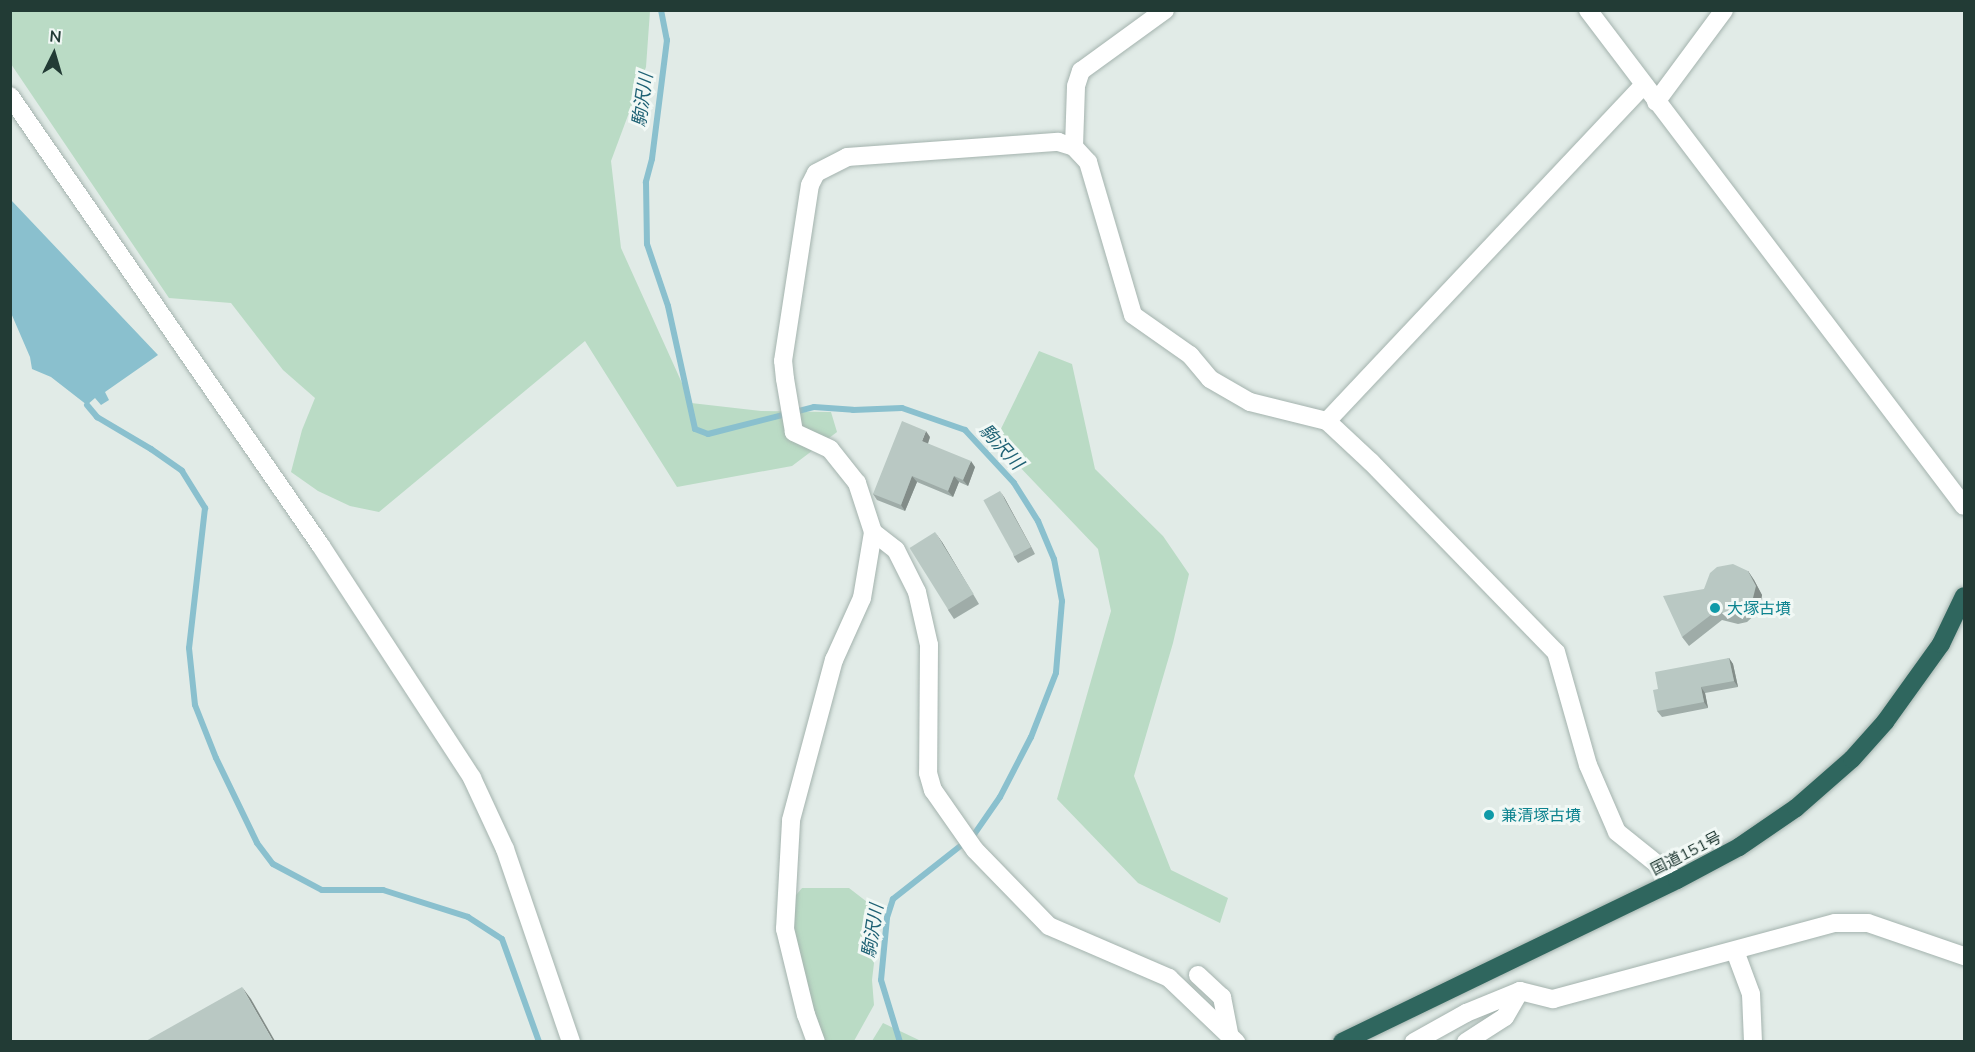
<!DOCTYPE html>
<html>
<head>
<meta charset="utf-8">
<style>
	body { margin:0 }
	#map { position:relative; width:1975px; height:1052px; overflow:hidden; background:#e1ebe7; font-family:Mulish,"Noto Sans JP",sans-serif }
	div>[style] { position:absolute }
	.green>* { inset:0; background:#badbc5 }
	.water>* { inset:0; background:#8ac0ce }
	.stream>* { height:6px; margin:-3px; padding:0 3px; transform-origin:3px; border-radius:3px; background:#8ac0ce }
	.roads { filter:drop-shadow(0 0 2px #a4b3ae) drop-shadow(0 0 2px #a4b3ae) }
	.minor>* { height:18px; margin:-9px; padding:0 9px; transform-origin:9px; border-radius:9px; background:#fff }
	.highway>* { height:18px; margin:-9px; padding:0 9px; transform-origin:9px; border-radius:9px; background:#2f665e }
	.wall>* { inset:0; background:#9faca8 }
	.shaded-wall>* { inset:0; background:#828c88 }
	.building>* { inset:0; background:#b9c8c3; transform-origin:0 0 }
	.dots>* { width:16px; height:16px; translate:-50% -50%; box-sizing:border-box; border:3px solid #f1f8f5; border-radius:50% }
	span { translate:-50% -50%; white-space:nowrap; text-align:center; line-height:1.15; -webkit-text-stroke:6px #f1f8f5; paint-order:stroke }
	.culture-label { font-size:16px; color:#0d838f }
	.left { translate:0 -50%; text-align:left }
	.street-label { font-size:16px; color:#223b35 }
	.water-label { font-size:18px; color:#1e6174; font-style:italic }
	.frame { position:absolute; inset:0; border:12px solid #223b35; pointer-events:none }
	.north { position:absolute; left:24px; top:24px; width:60px; height:60px; -webkit-text-stroke:4px #f1f8f5; paint-order:stroke; rotate:5deg; font-size:16px; font-weight:700; line-height:24px; text-align:center; color:#223b35 }
	.north::after { content:''; display:block; margin:auto; width:21px; height:27px; background:#223b35; clip-path:polygon(50% 0,100% 100%,50% 72%,0 100%) }
</style>
</head>
<body>
<div id="map">
	<div class="green">
		<div style="clip-path:polygon(11px 11px,650px 11px,646px 67px,611px 161px,621px 248px,691px 403px,761px 411px,831px 412px,837px 432px,792px 466px,677px 487px,585px 341px,379px 512px,350px 506px,318px 491px,291px 472px,302px 430px,315px 398px,283px 370px,231px 303px,169px 298px,11px 64px)"></div>
		<div style="clip-path:polygon(1039px 351px,1072px 364px,1095px 469px,1163px 536px,1189px 574px,1173px 643px,1134px 776px,1171px 870px,1228px 898px,1220px 923px,1138px 883px,1057px 799px,1111px 611px,1098px 549px,995px 441px)"></div>
		<div style="clip-path:polygon(802px 888px,849px 888px,880px 912px,872px 980px,874px 1005px,854px 1041px,821px 1041px,795px 963px,792px 900px)"></div>
		<div style="clip-path:polygon(883px 1023px,921px 1041px,872px 1041px)"></div>
	</div>
	<div class="water">
		<div style="clip-path:polygon(11px 200px,158px 355px,105px 392px,109px 400px,101px 405px,95px 398px,87px 405px,51px 377px,32px 369px,30px 357px,11px 313px)"></div>
	</div>
	<div class="stream">
		<div style="left:661px;top:10px;width:31px;rotate:79deg"></div>
		<div style="left:667px;top:40px;width:120px;rotate:97.2deg"></div>
		<div style="left:652px;top:159px;width:24px;rotate:105deg"></div>
		<div style="left:646px;top:182px;width:62px;rotate:89.1deg"></div>
		<div style="left:647px;top:244px;width:65px;rotate:71.3deg"></div>
		<div style="left:668px;top:306px;width:126px;rotate:77.6deg"></div>
		<div style="left:695px;top:429px;width:14px;rotate:21deg"></div>
		<div style="left:708px;top:434px;width:109px;rotate:-14.3deg"></div>
		<div style="left:814px;top:407px;width:39px;rotate:4deg"></div>
		<div style="left:853px;top:410px;width:49px;rotate:-2.3deg"></div>
		<div style="left:902px;top:408px;width:67px;rotate:19.2deg"></div>
		<div style="left:965px;top:430px;width:72px;rotate:47.2deg"></div>
		<div style="left:1014px;top:483px;width:45px;rotate:57.7deg"></div>
		<div style="left:1038px;top:521px;width:41px;rotate:67.2deg"></div>
		<div style="left:1054px;top:559px;width:43px;rotate:79.2deg"></div>
		<div style="left:1062px;top:601px;width:72px;rotate:94.8deg"></div>
		<div style="left:1056px;top:673px;width:69px;rotate:111.3deg"></div>
		<div style="left:1031px;top:737px;width:68px;rotate:117.3deg"></div>
		<div style="left:1000px;top:797px;width:47px;rotate:124.7deg"></div>
		<div style="left:973px;top:836px;width:102px;rotate:141.8deg"></div>
		<div style="left:893px;top:899px;width:20px;rotate:108deg"></div>
		<div style="left:887px;top:918px;width:62px;rotate:95.5deg"></div>
		<div style="left:881px;top:980px;width:65px;rotate:73deg"></div>
		<div style="left:87px;top:405px;width:16px;rotate:50deg"></div>
		<div style="left:97px;top:417px;width:63px;rotate:30.7deg"></div>
		<div style="left:151px;top:449px;width:38px;rotate:35deg"></div>
		<div style="left:182px;top:471px;width:44px;rotate:58.1deg"></div>
		<div style="left:205px;top:508px;width:141px;rotate:96.5deg"></div>
		<div style="left:189px;top:648px;width:57px;rotate:84deg"></div>
		<div style="left:195px;top:705px;width:57px;rotate:68.4deg"></div>
		<div style="left:216px;top:758px;width:94px;rotate:64.2deg"></div>
		<div style="left:257px;top:843px;width:26px;rotate:53deg"></div>
		<div style="left:273px;top:864px;width:55px;rotate:28deg"></div>
		<div style="left:322px;top:890px;width:61px"></div>
		<div style="left:383px;top:890px;width:89px;rotate:17.6deg"></div>
		<div style="left:468px;top:917px;width:40px;rotate:32.9deg"></div>
		<div style="left:502px;top:939px;width:109px;rotate:70.2deg"></div>
	</div>
	<div class="roads">
		<div class="minor">
			<div style="left:1588px;top:10px;width:622px;rotate:52.84deg"></div>
			<div style="left:10px;top:96px;width:547px;rotate:55.35deg"></div>
			<div style="left:321px;top:546px;width:277px;rotate:56.9deg"></div>
			<div style="left:472px;top:778px;width:78px;rotate:65.1deg"></div>
			<div style="left:505px;top:849px;width:204px;rotate:71.1deg"></div>
			<div style="left:1656px;top:102px;width:114px;rotate:-53.5deg"></div>
			<div style="left:1074px;top:147px;width:61px;rotate:-88.1deg"></div>
			<div style="left:1076px;top:86px;width:16px;rotate:-72deg"></div>
			<div style="left:1081px;top:71px;width:104px;rotate:-36deg"></div>
			<div style="left:1327px;top:421px;width:60px;rotate:43deg"></div>
			<div style="left:1371px;top:462px;width:265px;rotate:45.8deg"></div>
			<div style="left:1556px;top:652px;width:117px;rotate:74.2deg"></div>
			<div style="left:1588px;top:765px;width:73px;rotate:66.6deg"></div>
			<div style="left:1617px;top:832px;width:77px;rotate:38.7deg"></div>
			<div style="left:873px;top:532px;width:29px;rotate:38deg"></div>
			<div style="left:896px;top:550px;width:47px;rotate:63.4deg"></div>
			<div style="left:917px;top:592px;width:54px;rotate:77.2deg"></div>
			<div style="left:929px;top:645px;width:128px;rotate:90.4deg"></div>
			<div style="left:928px;top:773px;width:18px;rotate:74deg"></div>
			<div style="left:933px;top:790px;width:73px;rotate:55deg"></div>
			<div style="left:975px;top:850px;width:106px;rotate:45.8deg"></div>
			<div style="left:1049px;top:926px;width:131px;rotate:23.4deg"></div>
			<div style="left:1169px;top:978px;width:93px;rotate:43.7deg"></div>
			<div style="left:1735px;top:951px;width:46px;rotate:69.6deg"></div>
			<div style="left:1751px;top:994px;width:48px;rotate:87.6deg"></div>
			<div style="left:1198px;top:975px;width:33px;rotate:43deg"></div>
			<div style="left:1222px;top:997px;width:37px;rotate:79deg"></div>
			<div style="left:816px;top:1042px;width:29px;rotate:-110deg"></div>
			<div style="left:806px;top:1015px;width:89px;rotate:-103.7deg"></div>
			<div style="left:785px;top:929px;width:109px;rotate:-86.8deg"></div>
			<div style="left:791px;top:820px;width:166px;rotate:-75deg"></div>
			<div style="left:834px;top:660px;width:68px;rotate:-65.7deg"></div>
			<div style="left:862px;top:598px;width:67px;rotate:-80.5deg"></div>
			<div style="left:873px;top:532px;width:52px;rotate:-108.1deg"></div>
			<div style="left:857px;top:483px;width:43px;rotate:-128.5deg"></div>
			<div style="left:830px;top:449px;width:40px;rotate:-155deg"></div>
			<div style="left:794px;top:432px;width:54px;rotate:-99.6deg"></div>
			<div style="left:785px;top:379px;width:18px;rotate:-96deg"></div>
			<div style="left:783px;top:361px;width:178px;rotate:-81.3deg"></div>
			<div style="left:810px;top:185px;width:13px;rotate:-63deg"></div>
			<div style="left:816px;top:173px;width:35px;rotate:-27deg"></div>
			<div style="left:847px;top:157px;width:212px;rotate:-4.1deg"></div>
			<div style="left:1058px;top:142px;width:17px;rotate:17deg"></div>
			<div style="left:1074px;top:147px;width:21px;rotate:47deg"></div>
			<div style="left:1088px;top:162px;width:159px;rotate:73.6deg"></div>
			<div style="left:1133px;top:315px;width:70px;rotate:35.1deg"></div>
			<div style="left:1190px;top:355px;width:31px;rotate:50deg"></div>
			<div style="left:1210px;top:379px;width:46px;rotate:29.9deg"></div>
			<div style="left:1250px;top:402px;width:79px;rotate:13.9deg"></div>
			<div style="left:1327px;top:421px;width:462px;rotate:-46.7deg"></div>
			<div style="left:1414px;top:1042px;width:60px;rotate:-29.1deg"></div>
			<div style="left:1466px;top:1013px;width:58px;rotate:-22.2deg"></div>
			<div style="left:1520px;top:991px;width:34px;rotate:14deg"></div>
			<div style="left:1553px;top:999px;width:292px;rotate:-15.1deg"></div>
			<div style="left:1835px;top:923px;width:33px"></div>
			<div style="left:1868px;top:923px;width:102px;rotate:19deg"></div>
			<div style="left:1466px;top:1042px;width:46px;rotate:-32.7deg"></div>
			<div style="left:1505px;top:1017px;width:30px;rotate:-60deg"></div>
		</div>
		<div class="highway">
			<div style="left:1342px;top:1042px;width:372px;rotate:-25.8deg"></div>
			<div style="left:1677px;top:880px;width:70px;rotate:-28deg"></div>
			<div style="left:1739px;top:847px;width:69px;rotate:-34.4deg"></div>
			<div style="left:1796px;top:808px;width:74px;rotate:-41.2deg"></div>
			<div style="left:1852px;top:759px;width:50px;rotate:-48.3deg"></div>
			<div style="left:1885px;top:722px;width:96px;rotate:-54.3deg"></div>
			<div style="left:1941px;top:644px;width:53px;rotate:-64.4deg"></div>
		</div>
	</div>
	<div class="wall">
		<div style="clip-path:polygon(930px 437px,928px 444px,975px 467px,968px 486px,959px 482px,953px 497px,917px 482px,905px 511px,877px 500px,873px 494px)"></div>
		<div style="clip-path:polygon(1004px 497px,1035px 554px,1018px 563px,1014px 557px)"></div>
		<div style="clip-path:polygon(942px 542px,979px 604px,954px 619px,948px 610px)"></div>
		<div style="clip-path:polygon(1748px 571px,1754px 580px,1762px 595px,1759px 611px,1747px 622px,1738px 624px,1722px 620px,1689px 646px,1682px 637px,1704px 589px)"></div>
		<div style="clip-path:polygon(1729px 658px,1733px 664px,1738px 687px,1705px 693px,1708px 708px,1662px 717px,1657px 711px,1658px 689px)"></div>
	</div>
	<div class="shaded-wall">
		<div style="clip-path:polygon(926px 431px,930px 437px,926px 448px,922px 441px)"></div>
		<div style="clip-path:polygon(971px 461px,975px 467px,968px 486px,963px 480px)"></div>
		<div style="clip-path:polygon(912px 476px,917px 482px,905px 511px,901px 505px)"></div>
		<div style="clip-path:polygon(954px 476px,959px 482px,953px 497px,948px 491px)"></div>
		<div style="clip-path:polygon(1000px 491px,1004px 497px,1035px 554px,1031px 547px)"></div>
		<div style="clip-path:polygon(935px 532px,942px 542px,979px 604px,973px 594px)"></div>
		<div style="clip-path:polygon(1748px 571px,1754px 580px,1762px 595px,1759px 611px,1752px 602px)"></div>
		<div style="clip-path:polygon(1729px 658px,1733px 664px,1738px 687px,1734px 681px)"></div>
		<div style="clip-path:polygon(1701px 687px,1705px 693px,1708px 708px,1704px 702px)"></div>
		<div style="clip-path:polygon(242px 987px,251px 999px,275px 1041px,273px 1041px)"></div>
	</div>
	<div class="building">
		<div style="clip-path:polygon(902px 421px,926px 431px,922px 441px,971px 461px,963px 480px,954px 476px,948px 491px,912px 476px,901px 505px,873px 494px)"></div>
		<div style="left:1000px;top:491px;width:64px;height:19px;rotate:61deg"></div>
		<div style="left:935px;top:532px;width:73px;height:30px;rotate:58deg"></div>
		<div style="clip-path:polygon(1733px 564px,1748px 571px,1756px 586px,1752px 602px,1740px 613px,1732px 615px,1716px 611px,1682px 637px,1663px 596px,1704px 589px,1710px 573px,1717px 567px)"></div>
		<div style="clip-path:polygon(1729px 658px,1734px 681px,1701px 687px,1704px 702px,1657px 711px,1653px 690px,1658px 689px,1655px 672px)"></div>
		<div style="clip-path:polygon(242px 987px,273px 1041px,146px 1041px)"></div>
	</div>
	<div class="dots">
		<div style="left:1715px;top:608px;background:#0f9aa8"></div>
		<div style="left:1489px;top:815px;background:#0f9aa8"></div>
	</div>
	<div class="culture-label">
		<span class="left" style="left:1727px;top:608px">大塚古墳</span>
		<span class="left" style="left:1501px;top:815px">兼清塚古墳</span>
	</div>
	<div class="street-label">
		<span style="left:1686px;top:853px;rotate:-27deg">国道151号</span>
	</div>
	<div class="water-label">
		<span style="left:643px;top:100px;rotate:-82deg">駒沢川</span>
		<span style="left:1001px;top:447px;rotate:47deg">駒沢川</span>
		<span style="left:873px;top:931px;rotate:-81deg">駒沢川</span>
	</div>
	<div class="frame"></div>
	<div class="north">N</div>
</div>
</body>
</html>
